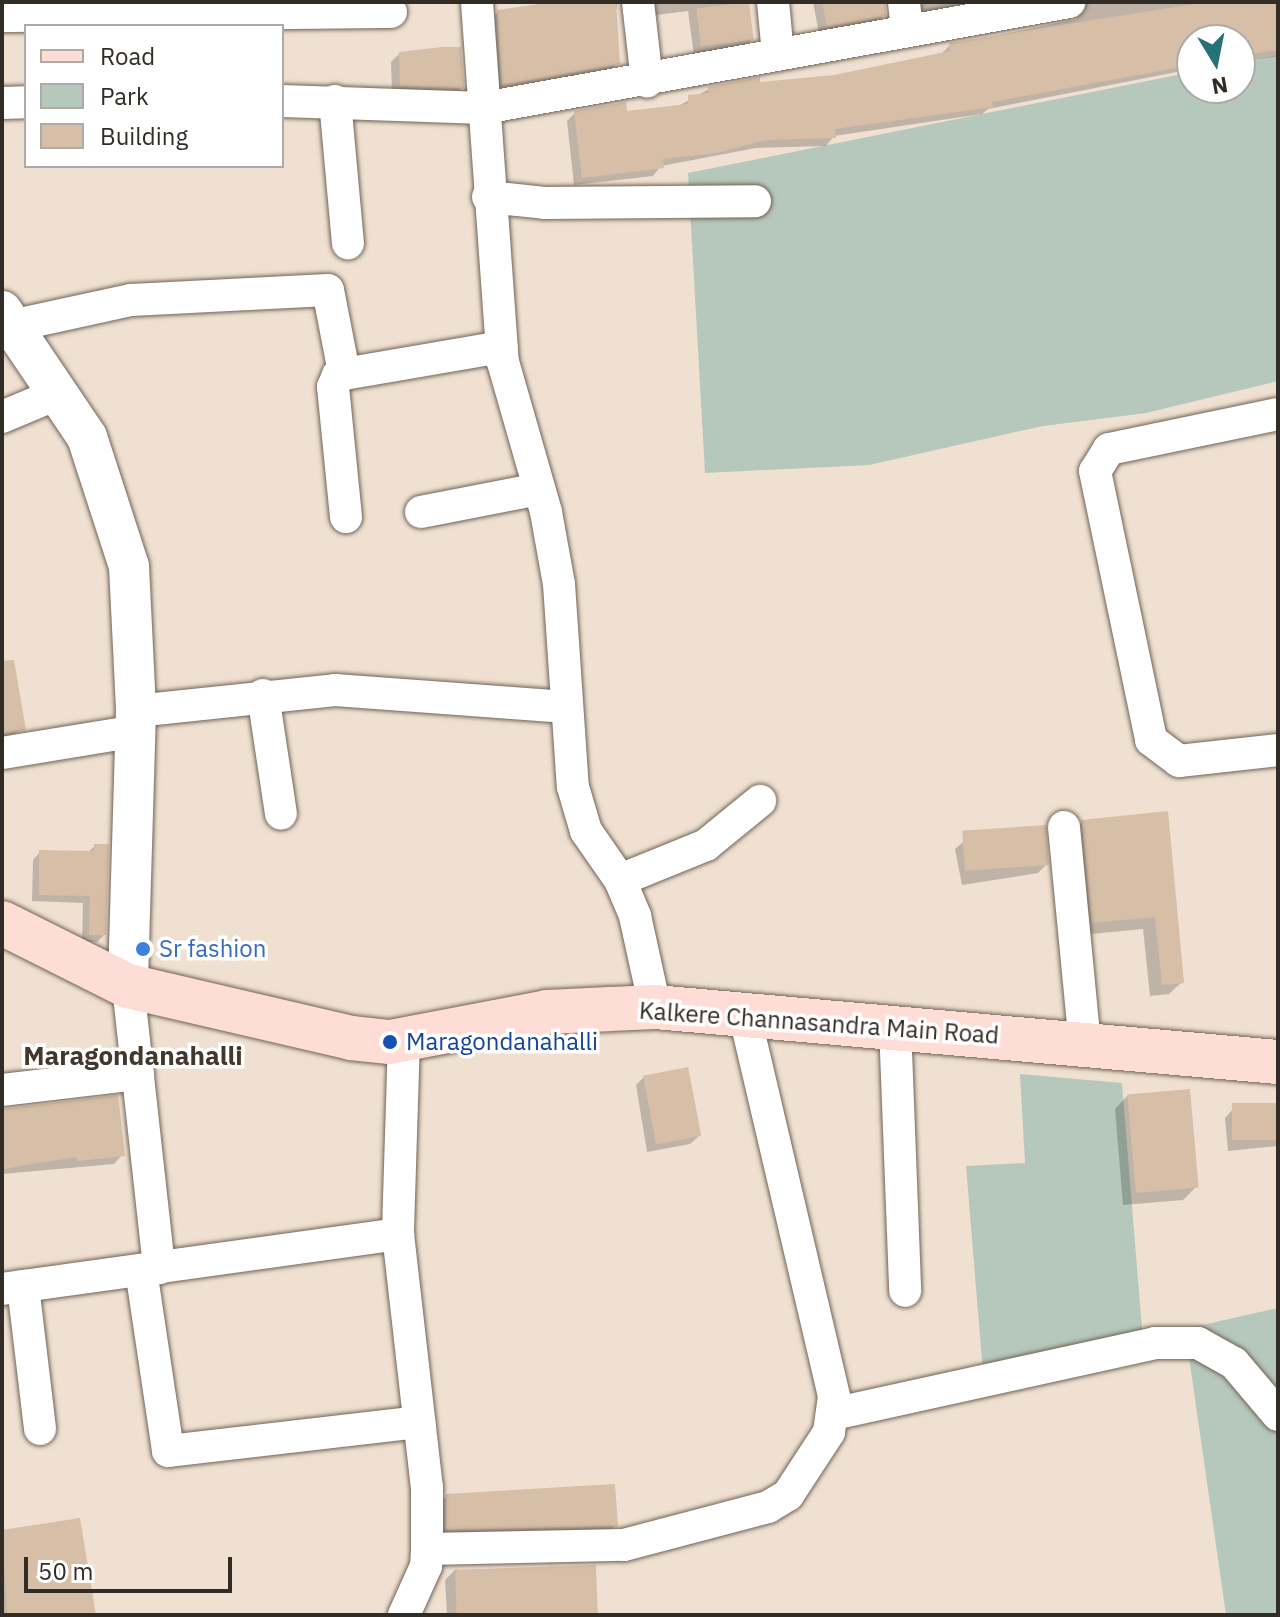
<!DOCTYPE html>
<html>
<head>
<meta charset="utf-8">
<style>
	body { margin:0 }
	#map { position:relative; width:1280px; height:1617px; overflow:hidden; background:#efe0d1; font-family:"IBM Plex Sans",sans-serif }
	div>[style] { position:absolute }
	.green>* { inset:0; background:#b5c8bb }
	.shadow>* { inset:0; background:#0003 }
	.building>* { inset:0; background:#d7bea7; transform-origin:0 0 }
	.roads { filter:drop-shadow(0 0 2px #706356) drop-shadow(0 0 2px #706356) }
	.minor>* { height:32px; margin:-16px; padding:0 16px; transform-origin:16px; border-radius:16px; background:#fff }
	.tertiary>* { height:40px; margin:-20px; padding:0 20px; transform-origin:20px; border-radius:20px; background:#fff }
	.secondary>* { height:44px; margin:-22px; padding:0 22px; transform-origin:22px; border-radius:22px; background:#feddd6 }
	.dots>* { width:22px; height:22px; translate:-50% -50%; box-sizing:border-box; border:4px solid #fff; border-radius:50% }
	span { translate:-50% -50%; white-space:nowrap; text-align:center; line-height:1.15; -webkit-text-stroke:7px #fff; paint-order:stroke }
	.shop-label { font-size:24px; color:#366cbe }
	.left { translate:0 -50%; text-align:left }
	.street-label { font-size:24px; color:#322c26 }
	.transit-label { font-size:24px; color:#164399 }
	.neighbourhood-label { font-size:26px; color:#43372b; font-weight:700 }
	.frame { position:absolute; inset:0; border:4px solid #322c26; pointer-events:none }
	.legend { position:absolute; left:24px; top:24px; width:260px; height:144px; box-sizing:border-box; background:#fff; border:2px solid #adaba8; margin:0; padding:10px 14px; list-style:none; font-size:24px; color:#322c26 }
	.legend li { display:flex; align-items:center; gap:16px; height:40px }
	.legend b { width:40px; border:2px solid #adaba8 }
	.north { position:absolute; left:1176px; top:24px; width:80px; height:80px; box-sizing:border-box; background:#fff; border:2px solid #adaba8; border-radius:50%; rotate:170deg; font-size:22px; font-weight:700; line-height:32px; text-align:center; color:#322c26 }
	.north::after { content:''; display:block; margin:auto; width:28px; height:36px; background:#277276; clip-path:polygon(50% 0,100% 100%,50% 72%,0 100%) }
	.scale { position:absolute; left:24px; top:1557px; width:208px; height:36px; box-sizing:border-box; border:4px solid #322c26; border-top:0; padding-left:10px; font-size:24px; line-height:28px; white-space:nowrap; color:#322c26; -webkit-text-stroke:6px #fff; paint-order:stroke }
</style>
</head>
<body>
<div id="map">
	<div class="green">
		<div style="clip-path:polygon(1278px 55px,1278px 381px,1146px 413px,1043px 426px,869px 465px,705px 473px,688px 173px,1192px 72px,1192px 88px,1240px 88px,1240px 63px)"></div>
		<div style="clip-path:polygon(1020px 1074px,1122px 1083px,1143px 1341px,983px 1372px,966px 1166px,1025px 1163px)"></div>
		<div style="clip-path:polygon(1278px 1308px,1278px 1615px,1226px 1615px,1185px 1329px)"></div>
	</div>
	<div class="shadow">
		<div style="clip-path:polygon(563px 2px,618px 2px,613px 24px,618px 63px,610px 71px,495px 92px,489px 20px,498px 12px)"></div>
		<div style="clip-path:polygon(643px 2px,747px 2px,752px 39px,744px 48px,694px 56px,688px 11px,649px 16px)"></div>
		<div style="clip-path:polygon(813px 2px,885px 2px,884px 15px,876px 24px,819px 34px)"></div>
		<div style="clip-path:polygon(912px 2px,1002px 2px,916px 16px)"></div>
		<div style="clip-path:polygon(1075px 2px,1278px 2px,1278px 56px,1240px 62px,1240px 40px,1192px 40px,1192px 69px,988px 109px,982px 114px,834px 136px,826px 146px,756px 148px,661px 166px,653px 176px,574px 185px,567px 121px,575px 113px,626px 114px,680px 105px,709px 89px,835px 77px,941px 54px,950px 45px,1076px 19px,1080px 7px)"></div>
		<div style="clip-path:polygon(400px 53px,462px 88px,454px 96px,392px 94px,391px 62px)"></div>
		<div style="clip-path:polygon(2px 676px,24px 729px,2px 740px)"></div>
		<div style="clip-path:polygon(1166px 813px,1182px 982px,1169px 994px,1150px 996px,1143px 929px,1081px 935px,1069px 834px,1082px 822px)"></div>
		<div style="clip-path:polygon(964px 841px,1047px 864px,1038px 873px,962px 885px,955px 849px)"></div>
		<div style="clip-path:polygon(95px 846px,104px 935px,97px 942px,82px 942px,83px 903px,32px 901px,33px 860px,40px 852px,87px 853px)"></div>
		<div style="clip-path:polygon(644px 1077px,699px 1136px,690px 1144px,647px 1152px,636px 1085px)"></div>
		<div style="clip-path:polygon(1128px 1095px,1196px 1187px,1183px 1200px,1123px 1205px,1115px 1109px)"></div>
		<div style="clip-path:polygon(1278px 1105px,1278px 1146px,1228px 1151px,1225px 1118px,1233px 1109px)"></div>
		<div style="clip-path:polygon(2px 1111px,122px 1155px,114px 1164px,2px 1174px)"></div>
		<div style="clip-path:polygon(447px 1496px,616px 1525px,605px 1536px,436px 1539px,436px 1506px)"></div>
		<div style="clip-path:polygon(79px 1520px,94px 1615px,2px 1615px,2px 1532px)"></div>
		<div style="clip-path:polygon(456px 1569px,595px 1615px,447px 1615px,445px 1580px)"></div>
	</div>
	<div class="building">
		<div style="clip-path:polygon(553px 2px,616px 2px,620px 64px,502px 85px,497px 10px)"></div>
		<div style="left:749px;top:2px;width:38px;height:53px;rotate:83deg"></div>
		<div style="clip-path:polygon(822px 2px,885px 2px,886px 16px,827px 27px)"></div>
		<div style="clip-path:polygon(1207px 2px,1278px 2px,1278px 50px,1252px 54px,1250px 40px,1192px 40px,1192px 63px,1176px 68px,992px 102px,993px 107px,835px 129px,836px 138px,766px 140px,717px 153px,663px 159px,664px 168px,582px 178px,574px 111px,626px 102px,627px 111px,688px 104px,688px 95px,709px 93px,708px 87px,760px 77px,760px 82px,834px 75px,950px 51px,949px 43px)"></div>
		<div style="clip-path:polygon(442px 47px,461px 47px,464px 88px,400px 86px,399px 52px)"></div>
		<div style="clip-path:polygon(14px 660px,26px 730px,2px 734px,2px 661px)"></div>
		<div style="clip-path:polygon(1168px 811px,1184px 983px,1162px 985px,1155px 917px,1092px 923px,1081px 820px)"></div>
		<div style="left:1046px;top:825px;width:40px;height:84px;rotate:86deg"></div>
		<div style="clip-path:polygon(94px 844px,109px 844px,106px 935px,89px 935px,90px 896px,39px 895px,39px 850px,94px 851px)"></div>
		<div style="left:688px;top:1067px;width:70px;height:46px;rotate:79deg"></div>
		<div style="left:1190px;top:1089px;width:99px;height:63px;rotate:85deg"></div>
		<div style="clip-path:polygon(118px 1095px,125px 1156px,78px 1161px,77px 1157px,2px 1169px,2px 1109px)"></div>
		<div style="left:1278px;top:1103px;width:37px;height:46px;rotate:90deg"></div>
		<div style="clip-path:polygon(615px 1484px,618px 1526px,446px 1530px,446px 1494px)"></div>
		<div style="clip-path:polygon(80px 1518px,96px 1615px,7px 1615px,2px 1530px)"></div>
		<div style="left:596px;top:1565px;width:50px;height:141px;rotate:88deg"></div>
	</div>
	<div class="roads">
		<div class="minor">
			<div style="left:477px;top:2px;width:361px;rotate:85.9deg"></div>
			<div style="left:503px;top:362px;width:156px;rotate:74deg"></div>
			<div style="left:546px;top:512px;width:73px;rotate:79.8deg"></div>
			<div style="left:559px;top:584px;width:203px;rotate:86.1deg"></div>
			<div style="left:573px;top:787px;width:46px;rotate:73.5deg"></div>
			<div style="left:586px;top:831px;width:60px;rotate:55.2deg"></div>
			<div style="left:620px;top:880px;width:39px;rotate:67deg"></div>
			<div style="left:635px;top:916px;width:93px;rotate:77.6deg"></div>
			<div style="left:638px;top:2px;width:80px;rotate:83.5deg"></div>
			<div style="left:773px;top:2px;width:52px;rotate:84.5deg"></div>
			<div style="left:904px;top:2px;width:29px;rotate:84deg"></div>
			<div style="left:2px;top:16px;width:389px;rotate:-0.6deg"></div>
			<div style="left:282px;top:101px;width:202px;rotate:2deg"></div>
			<div style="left:484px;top:108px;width:595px;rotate:-10.27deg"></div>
			<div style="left:335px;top:101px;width:143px;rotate:84.8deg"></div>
			<div style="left:2px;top:103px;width:24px;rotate:-2deg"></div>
			<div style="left:488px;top:197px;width:57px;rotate:6deg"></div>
			<div style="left:545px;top:203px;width:210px;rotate:-0.5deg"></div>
			<div style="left:16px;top:325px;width:118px;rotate:-12.3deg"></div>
			<div style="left:131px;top:300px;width:197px;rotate:-2.9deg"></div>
			<div style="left:328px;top:290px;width:84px;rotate:79deg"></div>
			<div style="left:1278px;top:414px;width:173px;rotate:168.3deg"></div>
			<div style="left:1109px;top:449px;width:26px;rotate:122deg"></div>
			<div style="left:1095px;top:471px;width:275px;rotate:78.2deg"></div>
			<div style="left:1151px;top:740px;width:35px;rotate:37deg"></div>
			<div style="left:1179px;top:761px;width:100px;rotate:-6.3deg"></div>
			<div style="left:2px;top:417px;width:62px;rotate:-22.8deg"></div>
			<div style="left:421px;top:512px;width:120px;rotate:-11deg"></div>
			<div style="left:346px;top:517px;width:131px;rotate:-95.7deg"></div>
			<div style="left:333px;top:387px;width:13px;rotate:-67deg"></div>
			<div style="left:338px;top:375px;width:166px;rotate:-9.7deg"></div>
			<div style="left:263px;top:695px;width:120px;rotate:81.4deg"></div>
			<div style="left:136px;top:711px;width:200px;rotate:-6deg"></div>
			<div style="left:335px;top:690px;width:232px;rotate:4.2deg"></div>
			<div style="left:2px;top:753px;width:136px;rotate:-9.3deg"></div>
			<div style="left:1064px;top:827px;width:218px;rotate:84.5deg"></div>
			<div style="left:620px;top:880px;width:93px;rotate:-22.1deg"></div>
			<div style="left:706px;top:845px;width:70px;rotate:-39.2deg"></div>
			<div style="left:128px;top:986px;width:284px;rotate:83.7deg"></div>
			<div style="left:895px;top:1025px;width:266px;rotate:87.8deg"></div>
			<div style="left:404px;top:1039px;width:195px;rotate:91.8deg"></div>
			<div style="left:398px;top:1234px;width:255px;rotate:83.5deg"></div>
			<div style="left:427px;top:1487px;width:62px;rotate:90deg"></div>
			<div style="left:427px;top:1549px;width:17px;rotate:93deg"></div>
			<div style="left:426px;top:1566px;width:54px;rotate:114.2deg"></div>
			<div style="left:2px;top:1090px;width:137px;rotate:-6.7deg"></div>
			<div style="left:141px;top:1270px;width:183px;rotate:81.5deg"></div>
			<div style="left:168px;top:1451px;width:253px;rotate:-6.6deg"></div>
			<div style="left:23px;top:1286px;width:144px;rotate:83.2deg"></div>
			<div style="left:2px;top:1289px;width:400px;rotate:-7.9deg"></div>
			<div style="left:833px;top:1414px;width:330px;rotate:-12.4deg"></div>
			<div style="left:1155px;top:1343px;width:43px"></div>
			<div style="left:1198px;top:1343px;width:41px;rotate:29.1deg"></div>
			<div style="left:1234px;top:1363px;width:68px;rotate:49.8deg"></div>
			<div style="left:427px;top:1549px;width:197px;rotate:-1.2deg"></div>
			<div style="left:624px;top:1545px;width:149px;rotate:-14.8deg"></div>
			<div style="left:768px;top:1507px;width:23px;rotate:-31deg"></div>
			<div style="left:788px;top:1495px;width:75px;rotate:-56.9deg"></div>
			<div style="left:829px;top:1432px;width:36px;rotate:-82deg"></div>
			<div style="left:834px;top:1396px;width:389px;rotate:-103.2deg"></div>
		</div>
		<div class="tertiary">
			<div style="left:2px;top:311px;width:152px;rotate:56deg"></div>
			<div style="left:87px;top:437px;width:136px;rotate:72deg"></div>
			<div style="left:129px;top:566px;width:145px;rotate:87.2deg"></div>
			<div style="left:136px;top:711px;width:275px;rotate:91.7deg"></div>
		</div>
		<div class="secondary">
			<div style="left:2px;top:923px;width:141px;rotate:26.6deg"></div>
			<div style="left:128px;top:986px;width:229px;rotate:13.1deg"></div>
			<div style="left:351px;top:1038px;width:39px;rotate:6deg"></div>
			<div style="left:390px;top:1042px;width:160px;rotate:-10.8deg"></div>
			<div style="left:547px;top:1012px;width:108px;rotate:-2.7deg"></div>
			<div style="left:655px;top:1007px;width:625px;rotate:5.05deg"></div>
		</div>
	</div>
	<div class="dots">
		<div style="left:143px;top:949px;background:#3f7fe0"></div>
		<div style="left:390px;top:1042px;background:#1a4fb4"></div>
	</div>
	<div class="shop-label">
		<span class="left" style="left:159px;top:949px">Sr fashion</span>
	</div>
	<div class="street-label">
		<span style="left:819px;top:1023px;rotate:4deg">Kalkere Channasandra Main Road</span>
	</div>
	<div class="transit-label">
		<span class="left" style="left:406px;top:1042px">Maragondanahalli</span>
	</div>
	<div class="neighbourhood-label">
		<span style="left:133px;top:1056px">Maragondanahalli</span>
	</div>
	<div class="frame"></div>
	<ul class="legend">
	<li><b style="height:10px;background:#feddd6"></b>Road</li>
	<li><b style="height:22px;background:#b5c8bb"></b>Park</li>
	<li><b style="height:22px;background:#d7bea7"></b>Building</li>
	</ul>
	<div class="north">N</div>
	<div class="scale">50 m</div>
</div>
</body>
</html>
